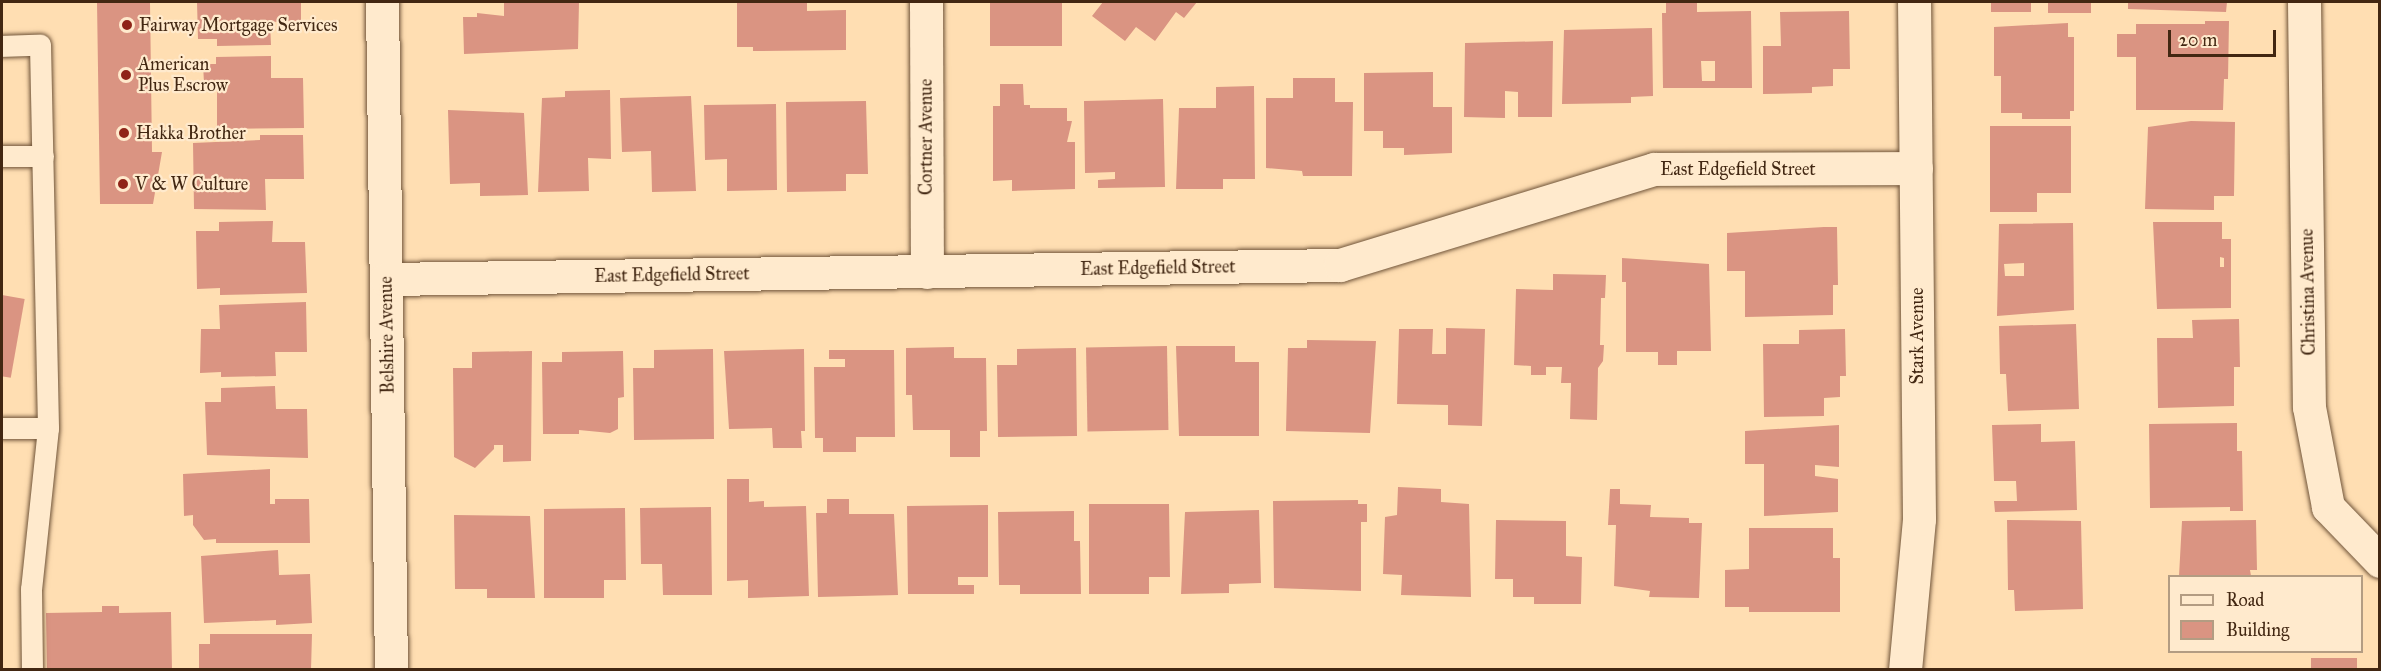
<!DOCTYPE html>
<html>
<head>
<meta charset="utf-8">
<style>
	body { margin:0 }
	#map { position:relative; width:2381px; height:671px; overflow:hidden; background:#ffdeb2; font-family:"IM FELL Great Primer",serif }
	div>[style] { position:absolute }
	.building>* { inset:0; background:#da9482; transform-origin:0 0 }
	.roads { filter:drop-shadow(0 0 2px #71553a) drop-shadow(0 0 2px #71553a) }
	.service>* { height:21px; margin:-10.5px; padding:0 10.5px; transform-origin:10.5px; border-radius:10.5px; background:#ffeacd }
	.minor>* { height:33px; margin:-16.5px; padding:0 16.5px; transform-origin:16.5px; border-radius:16.5px; background:#ffeacd }
	.dots>* { width:16px; height:16px; translate:-50% -50%; box-sizing:border-box; border:3px solid #ffeacd; border-radius:50% }
	span { translate:-50% -50%; white-space:nowrap; text-align:center; line-height:1.15; -webkit-text-stroke:4.5px #ffeacd; paint-order:stroke }
	.poi-label { font-size:18px; color:#422712 }
	.left { translate:0 -50%; text-align:left }
	.street-label { font-size:18px; color:#422712 }
	.frame { position:absolute; inset:0; border:3px solid #422712; pointer-events:none }
	.legend { position:absolute; left:2168px; top:575px; width:195px; height:78px; box-sizing:border-box; background:#ffeacd; border:2px solid #b39c82; margin:0; padding:8px 10px; list-style:none; font-size:18px; color:#422712 }
	.legend li { display:flex; align-items:center; gap:12px; height:30px }
	.legend b { width:30px; border:2px solid #b39c82 }
	.scale { position:absolute; left:2168px; top:30px; width:108px; height:27px; box-sizing:border-box; border:3px solid #422712; border-top:0; padding-left:8px; font-size:18px; line-height:21px; white-space:nowrap; color:#422712; -webkit-text-stroke:4px #ffeacd; paint-order:stroke }
</style>
</head>
<body>
<div id="map">
	<div class="building">
		<div style="clip-path:polygon(97px 2px,150px 2px,152px 152px,162px 152px,153px 204px,100px 204px)"></div>
		<div style="clip-path:polygon(197px 2px,301px 2px,301px 21px,270px 22px,271px 45px,217px 46px,217px 39px,198px 39px)"></div>
		<div style="clip-path:polygon(504px 2px,579px 2px,578px 49px,464px 54px,463px 17px,477px 17px,477px 13px,504px 16px)"></div>
		<div style="clip-path:polygon(737px 2px,807px 2px,807px 11px,846px 10px,846px 50px,753px 51px,753px 47px,737px 47px)"></div>
		<div style="left:990px;top:2px;width:72px;height:44px"></div>
		<div style="clip-path:polygon(1103px 2px,1197px 2px,1184px 18px,1176px 12px,1155px 41px,1136px 27px,1125px 41px,1092px 16px)"></div>
		<div style="clip-path:polygon(evenodd,1666px 2px,1697px 2px,1697px 12px,1751px 11px,1752px 88px,1663px 88px,1662px 13px,1666px 13px,1666px 2px,1701px 61px,1715px 61px,1715px 81px,1702px 81px,1701px 61px)"></div>
		<div style="left:1991px;top:2px;width:40px;height:10px"></div>
		<div style="left:2048px;top:2px;width:43px;height:11px"></div>
		<div style="clip-path:polygon(2128px 2px,2227px 2px,2226px 12px,2128px 9px)"></div>
		<div style="clip-path:polygon(1849px 11px,1850px 69px,1833px 69px,1833px 86px,1812px 87px,1812px 93px,1763px 94px,1763px 46px,1781px 46px,1780px 12px)"></div>
		<div style="clip-path:polygon(2205px 21px,2229px 21px,2228px 79px,2224px 79px,2223px 110px,2136px 110px,2136px 57px,2117px 57px,2117px 34px,2136px 34px,2136px 24px,2205px 24px)"></div>
		<div style="clip-path:polygon(2068px 23px,2068px 37px,2074px 37px,2074px 111px,2070px 111px,2070px 119px,2022px 119px,2022px 113px,2001px 113px,2001px 76px,1994px 76px,1994px 27px)"></div>
		<div style="clip-path:polygon(1652px 28px,1653px 96px,1631px 97px,1631px 103px,1562px 104px,1564px 30px)"></div>
		<div style="clip-path:polygon(1553px 41px,1552px 117px,1518px 117px,1518px 92px,1505px 91px,1505px 118px,1464px 117px,1465px 43px)"></div>
		<div style="clip-path:polygon(271px 56px,271px 78px,303px 78px,304px 128px,217px 129px,217px 82px,204px 83px,203px 64px,216px 64px,216px 57px)"></div>
		<div style="clip-path:polygon(1433px 72px,1433px 107px,1452px 107px,1452px 153px,1404px 155px,1404px 148px,1383px 148px,1383px 131px,1364px 131px,1364px 73px)"></div>
		<div style="clip-path:polygon(1293px 78px,1335px 78px,1335px 102px,1353px 102px,1352px 176px,1303px 176px,1302px 171px,1266px 168px,1266px 98px,1293px 98px)"></div>
		<div style="clip-path:polygon(1000px 84px,1023px 84px,1024px 105px,1030px 105px,1030px 108px,1067px 108px,1067px 121px,1072px 121px,1067px 142px,1075px 142px,1075px 189px,1012px 191px,1012px 180px,993px 181px,993px 106px,1000px 106px)"></div>
		<div style="clip-path:polygon(1254px 86px,1255px 179px,1223px 179px,1223px 189px,1176px 189px,1179px 108px,1216px 108px,1216px 87px)"></div>
		<div style="clip-path:polygon(610px 90px,611px 159px,588px 158px,589px 191px,538px 192px,542px 98px,565px 97px,565px 91px)"></div>
		<div style="clip-path:polygon(691px 96px,696px 191px,652px 192px,651px 151px,622px 152px,620px 98px)"></div>
		<div style="clip-path:polygon(1163px 99px,1165px 187px,1098px 188px,1098px 180px,1115px 179px,1115px 172px,1085px 173px,1084px 101px)"></div>
		<div style="clip-path:polygon(866px 101px,868px 174px,846px 174px,846px 191px,787px 192px,786px 102px)"></div>
		<div style="clip-path:polygon(776px 104px,777px 190px,727px 191px,727px 159px,705px 160px,704px 105px)"></div>
		<div style="clip-path:polygon(448px 110px,524px 113px,528px 195px,480px 196px,480px 183px,450px 184px)"></div>
		<div style="clip-path:polygon(2191px 121px,2235px 122px,2234px 196px,2214px 196px,2214px 210px,2145px 209px,2148px 127px)"></div>
		<div style="clip-path:polygon(1990px 126px,2071px 126px,2071px 193px,2037px 193px,2037px 212px,1990px 212px)"></div>
		<div style="clip-path:polygon(260px 135px,303px 135px,304px 179px,265px 179px,266px 210px,194px 209px,193px 143px,260px 140px)"></div>
		<div style="clip-path:polygon(273px 221px,272px 242px,305px 242px,307px 293px,220px 295px,220px 288px,197px 289px,196px 231px,219px 231px,219px 222px)"></div>
		<div style="clip-path:polygon(evenodd,2153px 222px,2222px 222px,2222px 239px,2231px 239px,2231px 308px,2157px 309px,2153px 222px,2220px 257px,2224px 258px,2224px 267px,2220px 267px,2220px 257px)"></div>
		<div style="clip-path:polygon(evenodd,2073px 223px,2074px 310px,1997px 316px,1999px 224px,2073px 223px,2024px 263px,2024px 276px,2005px 276px,2004px 264px,2024px 263px)"></div>
		<div style="clip-path:polygon(1824px 227px,1837px 227px,1838px 285px,1833px 285px,1833px 315px,1745px 317px,1745px 271px,1727px 271px,1727px 233px)"></div>
		<div style="clip-path:polygon(1622px 258px,1709px 264px,1711px 351px,1677px 351px,1677px 365px,1658px 365px,1658px 352px,1626px 352px,1626px 282px,1622px 282px)"></div>
		<div style="clip-path:polygon(1553px 274px,1606px 275px,1605px 298px,1601px 298px,1600px 345px,1604px 345px,1603px 361px,1598px 368px,1597px 420px,1570px 419px,1571px 383px,1561px 383px,1562px 367px,1546px 367px,1546px 375px,1531px 375px,1531px 366px,1514px 365px,1516px 289px,1553px 290px)"></div>
		<div style="left:2px;top:295px;width:23px;height:80px;rotate:10deg"></div>
		<div style="clip-path:polygon(306px 302px,307px 352px,275px 352px,276px 376px,221px 377px,221px 372px,200px 373px,201px 329px,220px 329px,219px 305px)"></div>
		<div style="clip-path:polygon(2239px 319px,2240px 367px,2234px 367px,2234px 406px,2158px 408px,2157px 338px,2193px 338px,2192px 320px)"></div>
		<div style="clip-path:polygon(2076px 324px,2079px 409px,2008px 411px,2006px 374px,2000px 374px,1999px 326px)"></div>
		<div style="clip-path:polygon(1446px 328px,1485px 329px,1482px 426px,1448px 425px,1448px 405px,1397px 404px,1399px 329px,1433px 329px,1432px 354px,1446px 354px)"></div>
		<div style="clip-path:polygon(1845px 329px,1846px 376px,1840px 376px,1840px 397px,1824px 398px,1824px 416px,1764px 417px,1763px 344px,1799px 344px,1799px 330px)"></div>
		<div style="clip-path:polygon(1307px 340px,1376px 341px,1370px 433px,1286px 431px,1288px 348px,1307px 348px)"></div>
		<div style="left:1167px;top:346px;width:84px;height:81px;rotate:89deg"></div>
		<div style="clip-path:polygon(1176px 346px,1235px 346px,1235px 362px,1259px 362px,1259px 436px,1179px 436px)"></div>
		<div style="clip-path:polygon(954px 347px,954px 358px,986px 358px,987px 431px,980px 431px,980px 457px,950px 457px,950px 430px,913px 430px,912px 395px,906px 395px,906px 348px)"></div>
		<div style="clip-path:polygon(1076px 348px,1077px 436px,998px 437px,997px 365px,1017px 365px,1017px 349px)"></div>
		<div style="clip-path:polygon(713px 349px,714px 439px,634px 440px,633px 368px,654px 368px,654px 350px)"></div>
		<div style="clip-path:polygon(804px 349px,805px 431px,801px 431px,802px 448px,773px 448px,772px 428px,729px 429px,724px 351px)"></div>
		<div style="clip-path:polygon(829px 350px,894px 350px,895px 437px,856px 437px,856px 452px,823px 452px,823px 438px,815px 438px,814px 367px,845px 367px,845px 359px,829px 359px)"></div>
		<div style="clip-path:polygon(532px 351px,531px 461px,503px 462px,503px 445px,494px 445px,494px 449px,475px 468px,454px 457px,453px 368px,472px 368px,472px 352px)"></div>
		<div style="clip-path:polygon(623px 351px,624px 397px,618px 398px,618px 429px,610px 433px,579px 430px,579px 434px,543px 434px,542px 362px,562px 362px,562px 352px)"></div>
		<div style="clip-path:polygon(275px 386px,276px 409px,307px 409px,308px 458px,207px 455px,205px 402px,221px 402px,221px 388px)"></div>
		<div style="clip-path:polygon(2237px 423px,2237px 451px,2242px 451px,2243px 511px,2230px 511px,2230px 507px,2150px 508px,2149px 424px)"></div>
		<div style="clip-path:polygon(2041px 424px,2041px 442px,2075px 441px,2077px 510px,1995px 512px,1994px 501px,2017px 501px,2016px 481px,1994px 481px,1992px 425px)"></div>
		<div style="clip-path:polygon(1839px 425px,1839px 467px,1815px 465px,1815px 476px,1838px 479px,1838px 512px,1764px 516px,1764px 464px,1745px 464px,1745px 431px)"></div>
		<div style="clip-path:polygon(270px 469px,270px 504px,275px 504px,275px 499px,309px 499px,310px 543px,216px 543px,216px 539px,204px 540px,193px 525px,193px 515px,184px 516px,183px 474px)"></div>
		<div style="clip-path:polygon(727px 479px,749px 479px,749px 502px,764px 501px,764px 507px,806px 506px,809px 596px,748px 598px,748px 580px,727px 581px)"></div>
		<div style="clip-path:polygon(1398px 487px,1441px 489px,1441px 502px,1469px 504px,1471px 597px,1401px 595px,1402px 575px,1383px 574px,1385px 517px,1397px 515px)"></div>
		<div style="clip-path:polygon(1610px 489px,1620px 489px,1620px 504px,1651px 505px,1650px 517px,1689px 518px,1689px 523px,1702px 523px,1699px 598px,1649px 597px,1650px 591px,1614px 586px,1616px 525px,1608px 525px)"></div>
		<div style="clip-path:polygon(827px 499px,849px 499px,849px 514px,894px 514px,898px 595px,818px 597px,816px 513px,827px 513px)"></div>
		<div style="clip-path:polygon(1358px 500px,1358px 504px,1367px 504px,1367px 522px,1361px 522px,1361px 591px,1274px 588px,1273px 501px)"></div>
		<div style="clip-path:polygon(1089px 504px,1169px 504px,1170px 577px,1149px 577px,1149px 594px,1089px 594px)"></div>
		<div style="clip-path:polygon(988px 505px,988px 577px,958px 577px,958px 585px,974px 585px,974px 594px,908px 594px,907px 506px)"></div>
		<div style="clip-path:polygon(711px 507px,712px 595px,663px 595px,662px 564px,641px 564px,640px 508px)"></div>
		<div style="clip-path:polygon(625px 508px,626px 580px,604px 580px,604px 598px,544px 598px,544px 509px)"></div>
		<div style="clip-path:polygon(1259px 510px,1261px 583px,1229px 584px,1229px 593px,1181px 594px,1185px 512px)"></div>
		<div style="clip-path:polygon(1074px 511px,1074px 541px,1080px 541px,1081px 594px,1020px 594px,1020px 585px,999px 585px,998px 512px)"></div>
		<div style="clip-path:polygon(454px 515px,530px 516px,535px 598px,487px 598px,487px 589px,455px 589px)"></div>
		<div style="clip-path:polygon(1496px 520px,1566px 521px,1566px 556px,1582px 557px,1581px 604px,1534px 604px,1534px 597px,1513px 597px,1513px 579px,1495px 579px)"></div>
		<div style="clip-path:polygon(2007px 520px,2081px 521px,2083px 609px,2015px 611px,2014px 590px,2008px 590px)"></div>
		<div style="clip-path:polygon(2256px 520px,2257px 570px,2250px 570px,2251px 576px,2179px 576px,2182px 521px)"></div>
		<div style="clip-path:polygon(1749px 528px,1833px 528px,1833px 558px,1840px 558px,1840px 612px,1749px 612px,1749px 607px,1725px 607px,1725px 570px,1749px 569px)"></div>
		<div style="clip-path:polygon(278px 550px,279px 575px,310px 574px,312px 623px,276px 625px,276px 620px,204px 623px,201px 556px)"></div>
		<div style="clip-path:polygon(102px 606px,119px 606px,119px 613px,171px 612px,172px 670px,47px 670px,46px 613px,102px 612px)"></div>
		<div style="clip-path:polygon(210px 634px,312px 634px,311px 670px,199px 670px,199px 644px,210px 644px)"></div>
		<div style="left:2357px;top:658px;width:12px;height:46px;rotate:90deg"></div>
	</div>
	<div class="roads">
		<div class="service">
			<div style="left:2px;top:46px;width:38px;rotate:-2deg"></div>
			<div style="left:40px;top:45px;width:383px;rotate:88.8deg"></div>
			<div style="left:48px;top:428px;width:162px;rotate:96deg"></div>
			<div style="left:31px;top:589px;width:81px;rotate:89.3deg"></div>
			<div style="left:2px;top:156px;width:41px"></div>
			<div style="left:2px;top:428px;width:46px"></div>
		</div>
		<div class="minor">
			<div style="left:382px;top:2px;width:668px;rotate:89.23deg"></div>
			<div style="left:926px;top:2px;width:270px;rotate:89.8deg"></div>
			<div style="left:2304px;top:2px;width:405px;rotate:89.3deg"></div>
			<div style="left:2309px;top:407px;width:102px;rotate:79.2deg"></div>
			<div style="left:2328px;top:507px;width:75px;rotate:46.1deg"></div>
			<div style="left:386px;top:279px;width:954px;rotate:-0.84deg"></div>
			<div style="left:1340px;top:265px;width:328px;rotate:-17deg"></div>
			<div style="left:1654px;top:169px;width:262px;rotate:-0.2deg"></div>
			<div style="left:1905px;top:670px;width:152px;rotate:-84.7deg"></div>
			<div style="left:1919px;top:519px;width:517px;rotate:-90.55deg"></div>
		</div>
	</div>
	<div class="dots">
		<div style="left:127px;top:25px;background:#8f2418"></div>
		<div style="left:126px;top:75px;background:#8f2418"></div>
		<div style="left:124px;top:133px;background:#8f2418"></div>
		<div style="left:123px;top:184px;background:#8f2418"></div>
	</div>
	<div class="poi-label">
		<span class="left" style="left:139px;top:25px">Fairway Mortgage Services</span>
		<span class="left" style="left:138px;top:75px">American<br>Plus Escrow</span>
		<span class="left" style="left:136px;top:133px">Hakka Brother</span>
		<span class="left" style="left:135px;top:184px">V &amp; W Culture</span>
	</div>
	<div class="street-label">
		<span style="left:926px;top:137px;rotate:-90deg">Cortner Avenue</span>
		<span style="left:1738px;top:169px">East Edgefield Street</span>
		<span style="left:1158px;top:268px;rotate:-1deg">East Edgefield Street</span>
		<span style="left:672px;top:275px;rotate:-1deg">East Edgefield Street</span>
		<span style="left:2308px;top:292px;rotate:-91deg">Christina Avenue</span>
		<span style="left:387px;top:335px;rotate:-91deg">Belshire Avenue</span>
		<span style="left:1917px;top:336px;rotate:-90deg">Stark Avenue</span>
	</div>
	<div class="frame"></div>
	<ul class="legend">
	<li><b style="height:8px;background:#ffeacd"></b>Road</li>
	<li><b style="height:16px;background:#da9482"></b>Building</li>
	</ul>
	<div class="scale">20 m</div>
</div>
</body>
</html>
